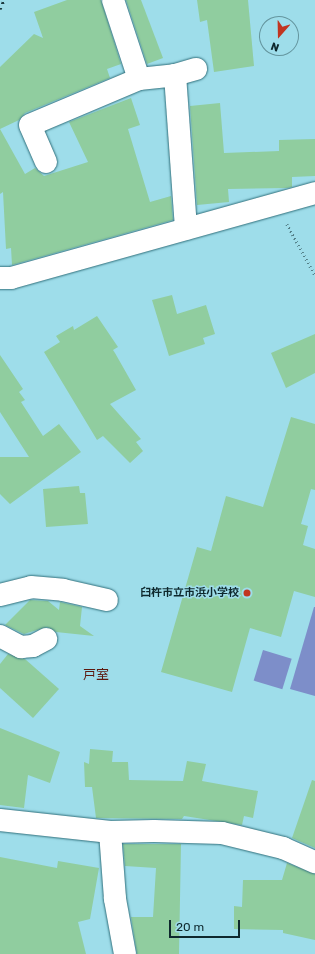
<!DOCTYPE html>
<html>
<head>
<meta charset="utf-8">
<style>
	body { margin:0 }
	#map { position:relative; width:315px; height:954px; overflow:hidden; background:#9eddea; font-family:Rubik,"Noto Sans JP",sans-serif }
	div>[style] { position:absolute }
	.water>* { inset:0; background:#7d8ec9; transform-origin:0 0 }
	.building>* { inset:0; background:#90cd9f }
	.path>* { height:2.5px; margin-top:-1.25px; transform-origin:0; background:repeating-linear-gradient(90deg,#548088 0 1px,transparent 0 4px) }
	.roads { filter:drop-shadow(0 0 1px #306f7b) drop-shadow(0 0 1px #306f7b) }
	.minor>* { height:22px; margin:-11px; padding:0 11px; transform-origin:11px; border-radius:11px; background:#fff }
	.rail>* { height:3px; margin-top:-1.5px; transform-origin:0; background:repeating-linear-gradient(90deg,#1d3b41 0 2px,transparent 0 6px) }
	.dots>* { width:11px; height:11px; translate:-50% -50%; box-sizing:border-box; border:2px solid #9eddea; border-radius:50% }
	span { translate:-50% -50%; white-space:nowrap; text-align:center; line-height:1.15; -webkit-text-stroke:3px #9eddea; paint-order:stroke }
	.poi-label { font-size:11px; color:#0e282d; font-weight:700 }
	.right { translate:-100% -50%; text-align:right }
	.quarter-label { font-size:13px; color:#5d190f }
	.north { position:absolute; left:259px; top:16px; width:40px; height:40px; box-sizing:border-box; background:#9eddea; border:1px solid #64959e; border-radius:50%; rotate:200deg; font-size:11px; font-weight:700; line-height:16px; text-align:center; color:#0e282d }
	.north::after { content:''; display:block; margin:auto; width:14px; height:18px; background:#c13520; clip-path:polygon(50% 0,100% 100%,50% 72%,0 100%) }
	.scale { position:absolute; left:169px; top:920px; width:71px; height:18px; box-sizing:border-box; border:2px solid #0e282d; border-top:0; padding-left:5px; font-size:12px; line-height:14px; white-space:nowrap; color:#0e282d; -webkit-text-stroke:3px #9eddea; paint-order:stroke }
</style>
</head>
<body>
<div id="map">
	<div class="water">
		<div style="clip-path:polygon(314px 607px,315px 607px,315px 696px,290px 689px)"></div>
		<div style="left:263px;top:650px;width:30px;height:32px;rotate:17deg"></div>
	</div>
	<div class="building">
		<div style="clip-path:polygon(67px 0,101px 0,121px 64px,107px 69px,110px 78px,25px 113px,19px 120px,0 129px,25px 174px,35px 168px,44px 176px,88px 162px,69px 122px,131px 98px,140px 125px,128px 129px,150px 202px,171px 196px,173px 220px,12px 265px,11px 248px,6px 249px,3px 192px,0 194px,0 67px,34px 34px,43px 38px,34px 12px)"></div>
		<div style="clip-path:polygon(126px 0,141px 0,163px 58px,147px 64px)"></div>
		<div style="clip-path:polygon(197px 0,248px 0,254px 66px,214px 72px,207px 20px,200px 22px)"></div>
		<div style="clip-path:polygon(220px 103px,224px 153px,279px 151px,279px 140px,315px 139px,315px 176px,292px 177px,292px 187px,287px 188px,228px 189px,229px 202px,197px 205px,190px 106px)"></div>
		<div style="clip-path:polygon(172px 295px,177px 314px,206px 305px,215px 334px,203px 338px,205px 344px,169px 356px,152px 300px)"></div>
		<div style="clip-path:polygon(97px 316px,118px 347px,113px 350px,115px 353px,136px 390px,110px 404px,141px 439px,136px 442px,143px 451px,130px 463px,103px 436px,97px 440px,44px 352px,60px 342px,56px 336px,73px 326px,74px 330px)"></div>
		<div style="clip-path:polygon(315px 334px,315px 373px,286px 388px,271px 353px)"></div>
		<div style="clip-path:polygon(0 355px,23px 389px,19px 392px,25px 400px,21px 402px,43px 436px,59px 424px,81px 452px,10px 504px,0 494px,0 457px,29px 457px,0 412px)"></div>
		<div style="clip-path:polygon(291px 417px,315px 424px,315px 490px,311px 489px,301px 524px,308px 526px,303px 545px,315px 549px,315px 597px,294px 591px,281px 637px,250px 628px,232px 692px,161px 672px,197px 547px,211px 551px,226px 496px,263px 507px)"></div>
		<div style="clip-path:polygon(79px 486px,80px 493px,85px 493px,88px 524px,46px 527px,43px 489px)"></div>
		<div style="clip-path:polygon(30px 600px,48px 601px,59px 610px,60px 602px,82px 607px,80px 626px,94px 636px,56px 632px,47px 627px,24px 634px,5px 625px)"></div>
		<div style="clip-path:polygon(8px 654px,25px 659px,59px 689px,33px 718px,0 688px,0 664px)"></div>
		<div style="clip-path:polygon(0 728px,60px 752px,50px 783px,28px 775px,24px 808px,0 805px)"></div>
		<div style="clip-path:polygon(90px 749px,113px 751px,112px 762px,128px 762px,129px 780px,183px 781px,187px 761px,206px 764px,202px 781px,258px 791px,253px 818px,244px 816px,242px 825px,184px 816px,182px 819px,96px 818px,92px 787px,85px 787px,84px 762px,89px 764px)"></div>
		<div style="clip-path:polygon(312px 780px,315px 781px,315px 848px,292px 838px)"></div>
		<div style="clip-path:polygon(123px 844px,181px 844px,179px 954px,137px 954px,131px 917px,153px 917px,156px 868px,125px 866px)"></div>
		<div style="clip-path:polygon(0 857px,57px 868px,58px 861px,99px 868px,90px 919px,78px 922px,86px 954px,0 954px)"></div>
		<div style="clip-path:polygon(287px 863px,315px 874px,315px 940px,283px 933px,283px 930px,234px 929px,234px 906px,242px 907px,243px 880px,282px 880px)"></div>
	</div>
	<div class="path">
		<div style="left:287px;top:224px;width:58px;rotate:61.2deg"></div>
	</div>
	<div class="roads">
		<div class="minor">
			<div style="left:113px;top:0;width:83px;rotate:71.8deg"></div>
			<div style="left:175px;top:75px;width:154px;rotate:85.9deg"></div>
			<div style="left:46px;top:162px;width:40px;rotate:-113.4deg"></div>
			<div style="left:30px;top:125px;width:118px;rotate:-22.9deg"></div>
			<div style="left:139px;top:79px;width:36px;rotate:-6deg"></div>
			<div style="left:175px;top:75px;width:22px;rotate:-16deg"></div>
			<div style="left:0;top:278px;width:11px"></div>
			<div style="left:11px;top:278px;width:316px;rotate:-15.6deg"></div>
			<div style="left:0;top:595px;width:32px;rotate:-14deg"></div>
			<div style="left:31px;top:587px;width:32px;rotate:5deg"></div>
			<div style="left:63px;top:590px;width:45px;rotate:12.8deg"></div>
			<div style="left:0;top:636px;width:24px;rotate:28deg"></div>
			<div style="left:21px;top:647px;width:12px;rotate:-5deg"></div>
			<div style="left:33px;top:646px;width:15px;rotate:-28deg"></div>
			<div style="left:0;top:820px;width:111px;rotate:6.2deg"></div>
			<div style="left:110px;top:832px;width:44px;rotate:-1.3deg"></div>
			<div style="left:154px;top:831px;width:68px;rotate:1.7deg"></div>
			<div style="left:222px;top:833px;width:63px;rotate:13.8deg"></div>
			<div style="left:283px;top:848px;width:35px;rotate:24deg"></div>
			<div style="left:110px;top:832px;width:67px;rotate:85.7deg"></div>
			<div style="left:115px;top:899px;width:56px;rotate:79.7deg"></div>
		</div>
	</div>
	<div class="rail">
		<div style="left:0;top:9px;width:10px;rotate:-66deg"></div>
	</div>
	<div class="dots">
		<div style="left:247px;top:593px;background:#c13520"></div>
	</div>
	<div class="poi-label">
		<span class="right" style="left:239px;top:593px">臼杵市立市浜小学校</span>
	</div>
	<div class="quarter-label">
		<span style="left:96px;top:675px">戸室</span>
	</div>
	<div class="north">N</div>
	<div class="scale">20 m</div>
</div>
</body>
</html>
